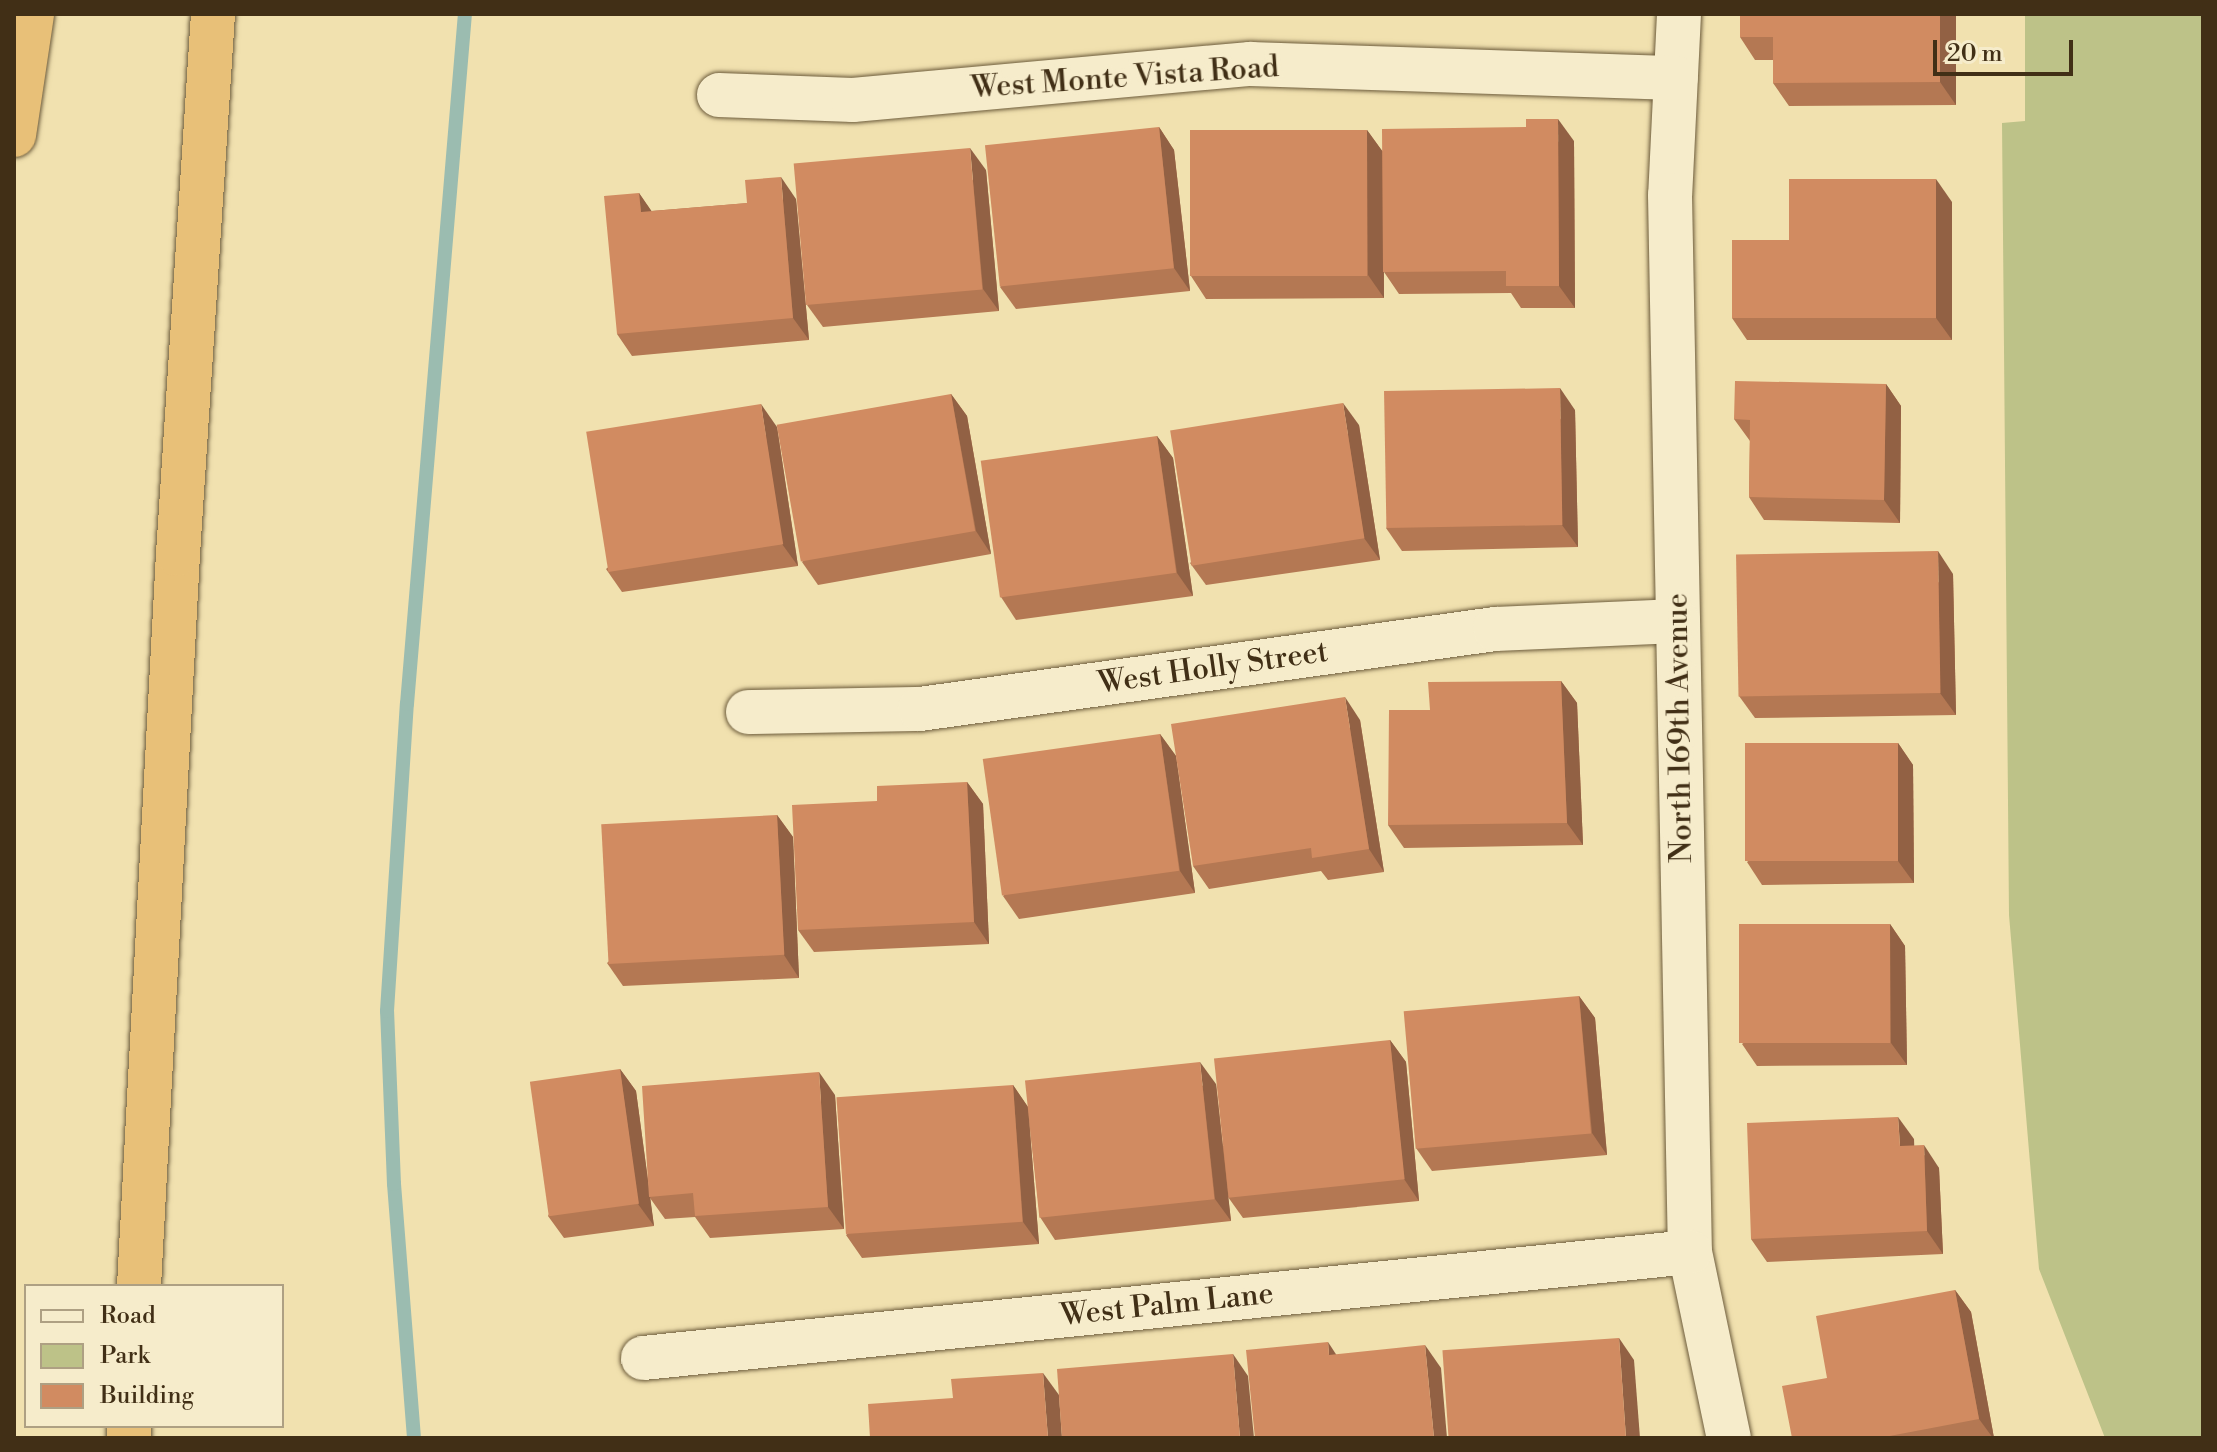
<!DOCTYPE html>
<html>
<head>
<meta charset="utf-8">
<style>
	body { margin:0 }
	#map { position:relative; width:2217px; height:1452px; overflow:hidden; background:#f1e1af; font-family:"Libre Bodoni",serif }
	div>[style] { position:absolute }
	.green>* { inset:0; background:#bdc288 }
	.stream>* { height:14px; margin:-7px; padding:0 7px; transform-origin:7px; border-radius:7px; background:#9bbcb0 }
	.roads { filter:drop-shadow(0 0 2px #6d5c3c) drop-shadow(0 0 2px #6d5c3c) }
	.minor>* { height:44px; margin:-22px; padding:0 22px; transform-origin:22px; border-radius:22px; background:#f6eccb }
	.motorway>* { height:44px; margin:-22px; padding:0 22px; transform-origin:22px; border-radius:22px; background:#e8c078 }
	.wall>* { inset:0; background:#b47853 }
	.shaded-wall>* { inset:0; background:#926144 }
	.building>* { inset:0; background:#d18b61; transform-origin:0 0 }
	span { translate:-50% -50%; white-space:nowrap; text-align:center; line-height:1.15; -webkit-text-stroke:8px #f6eccb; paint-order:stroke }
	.street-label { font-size:30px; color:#412f16 }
	.frame { position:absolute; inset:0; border:16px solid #412f16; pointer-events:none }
	.legend { position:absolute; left:24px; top:1284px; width:260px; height:144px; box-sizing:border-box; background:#f6eccb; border:2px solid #aea083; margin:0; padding:10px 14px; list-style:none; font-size:24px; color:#412f16 }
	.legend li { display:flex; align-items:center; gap:16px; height:40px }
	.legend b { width:40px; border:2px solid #aea083 }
	.scale { position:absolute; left:1933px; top:40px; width:140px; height:36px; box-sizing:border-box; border:4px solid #412f16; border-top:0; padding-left:10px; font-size:24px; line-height:28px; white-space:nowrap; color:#412f16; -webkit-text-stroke:6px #f6eccb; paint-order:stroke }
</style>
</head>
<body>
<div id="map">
	<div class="green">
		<div style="clip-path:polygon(2025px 14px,2203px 14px,2203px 1438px,2105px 1438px,2039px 1269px,2009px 915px,2002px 123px,2025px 121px)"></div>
	</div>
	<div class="stream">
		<div style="left:414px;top:1438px;width:255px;rotate:-94.5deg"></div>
		<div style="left:394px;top:1184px;width:173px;rotate:-92.3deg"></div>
		<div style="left:387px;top:1011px;width:308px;rotate:-86.3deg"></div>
		<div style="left:407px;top:704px;width:692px;rotate:-85.2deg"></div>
	</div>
	<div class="roads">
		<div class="minor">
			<div style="left:1679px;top:14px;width:181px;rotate:92.8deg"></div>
			<div style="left:1670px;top:195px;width:1057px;rotate:88.92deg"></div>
			<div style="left:1690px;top:1252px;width:190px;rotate:78.2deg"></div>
			<div style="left:719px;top:95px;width:134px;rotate:2.1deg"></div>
			<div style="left:853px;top:100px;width:399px;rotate:-5.2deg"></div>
			<div style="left:1250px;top:64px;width:426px;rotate:1.9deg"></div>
			<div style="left:748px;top:712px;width:172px;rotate:-1deg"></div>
			<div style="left:920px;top:709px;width:581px;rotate:-7.92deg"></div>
			<div style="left:1495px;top:629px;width:183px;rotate:-2.5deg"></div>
			<div style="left:643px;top:1358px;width:1052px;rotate:-5.78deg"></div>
		</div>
		<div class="motorway">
			<div style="left:14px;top:135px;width:122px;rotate:-81.5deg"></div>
			<div style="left:139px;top:1286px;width:733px;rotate:-86.95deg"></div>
			<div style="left:178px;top:554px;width:541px;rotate:-86.29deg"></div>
			<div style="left:129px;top:1438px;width:12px;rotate:-90deg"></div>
		</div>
	</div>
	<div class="wall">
		<div style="clip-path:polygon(1956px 14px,1956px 105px,1789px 106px,1773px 83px,1773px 60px,1755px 60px,1740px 37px)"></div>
		<div style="clip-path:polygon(1159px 127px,1174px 150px,1190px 291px,1016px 309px,1000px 287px)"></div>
		<div style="clip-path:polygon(1367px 130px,1382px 151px,1574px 141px,1575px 308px,1521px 308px,1511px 293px,1399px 294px,1384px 272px,1384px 298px,1206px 299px,1191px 276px)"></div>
		<div style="clip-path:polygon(986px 170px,999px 311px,823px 327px,807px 305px)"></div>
		<div style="clip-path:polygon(639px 193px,651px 211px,796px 199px,809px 340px,632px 356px,617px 334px)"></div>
		<div style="clip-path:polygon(1952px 202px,1952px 340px,1747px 340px,1732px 318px,1789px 240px)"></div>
		<div style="clip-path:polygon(1886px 384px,1901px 406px,1900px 523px,1764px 520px,1749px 497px,1750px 441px,1734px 419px)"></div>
		<div style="clip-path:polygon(951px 394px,967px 416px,991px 554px,818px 585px,802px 562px)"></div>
		<div style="clip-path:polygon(1575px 410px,1578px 547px,1402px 551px,1386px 528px)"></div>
		<div style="clip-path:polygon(1359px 425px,1380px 560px,1206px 585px,1190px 563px)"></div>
		<div style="clip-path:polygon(777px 427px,798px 566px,622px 592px,606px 569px)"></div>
		<div style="clip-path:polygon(1157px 436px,1173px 458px,1193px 596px,1016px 620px,1001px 597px)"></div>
		<div style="clip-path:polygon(1953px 574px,1956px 715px,1755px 718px,1739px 696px)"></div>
		<div style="clip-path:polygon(1561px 681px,1577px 703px,1583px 845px,1404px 848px,1388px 825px,1430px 710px)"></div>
		<div style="clip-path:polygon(1360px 720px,1384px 872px,1328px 880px,1321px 871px,1209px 889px,1193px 866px)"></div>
		<div style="clip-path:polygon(1160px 734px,1176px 756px,1195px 893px,1019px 919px,1003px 896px)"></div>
		<div style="clip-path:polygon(1898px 743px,1913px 765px,1914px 883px,1762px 885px,1747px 862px)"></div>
		<div style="clip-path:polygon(967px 782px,983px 804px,989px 944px,814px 952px,798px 930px)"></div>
		<div style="clip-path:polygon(777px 815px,793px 837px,799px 978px,623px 986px,607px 963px)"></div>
		<div style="clip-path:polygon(1890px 924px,1905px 946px,1907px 1065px,1757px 1066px,1742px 1044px)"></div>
		<div style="clip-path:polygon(1579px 996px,1595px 1018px,1607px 1155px,1432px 1171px,1416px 1148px)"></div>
		<div style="clip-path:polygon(1390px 1040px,1406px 1062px,1419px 1201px,1243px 1218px,1228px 1197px,1231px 1221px,1055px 1240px,1040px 1217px,1029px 1118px,1039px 1244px,862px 1258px,846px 1235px,1013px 1085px,1028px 1107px,1216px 1084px,1223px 1146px)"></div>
		<div style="clip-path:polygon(620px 1069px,636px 1091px,649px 1187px,835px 1095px,844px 1229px,710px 1238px,695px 1217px,665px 1219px,650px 1198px,654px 1226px,564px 1238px,548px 1216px)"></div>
		<div style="clip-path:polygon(1914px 1139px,1914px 1146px,1939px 1168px,1943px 1254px,1767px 1262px,1751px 1239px)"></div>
		<div style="clip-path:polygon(1955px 1290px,1971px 1312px,1994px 1438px,1792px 1438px,1827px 1378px)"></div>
	</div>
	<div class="shaded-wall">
		<div style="clip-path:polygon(1940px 14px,1956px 14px,1956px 105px,1940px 82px)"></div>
		<div style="clip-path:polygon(1558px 119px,1574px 141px,1575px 308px,1559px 286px)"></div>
		<div style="clip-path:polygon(1159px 127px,1174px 150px,1190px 291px,1174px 268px)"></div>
		<div style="clip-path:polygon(1367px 130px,1383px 152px,1384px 298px,1368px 275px)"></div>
		<div style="clip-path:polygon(970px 148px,986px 170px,999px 311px,983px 289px)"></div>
		<div style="clip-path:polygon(781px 177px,796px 199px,809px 340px,793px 318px)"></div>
		<div style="clip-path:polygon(1936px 179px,1952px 202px,1952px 340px,1936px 318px)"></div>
		<div style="clip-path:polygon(639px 193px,655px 216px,641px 212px)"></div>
		<div style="clip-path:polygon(1886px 384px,1901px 406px,1900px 523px,1884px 500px)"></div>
		<div style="clip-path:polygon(1560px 388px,1575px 410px,1578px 547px,1562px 525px)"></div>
		<div style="clip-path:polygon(951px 394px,967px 416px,991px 554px,976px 531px)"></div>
		<div style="clip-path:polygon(1343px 403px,1359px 425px,1380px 560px,1364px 538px)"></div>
		<div style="clip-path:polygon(761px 404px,777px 427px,798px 566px,782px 544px)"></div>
		<div style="clip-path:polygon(1157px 436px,1173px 458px,1193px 596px,1177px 573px)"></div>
		<div style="clip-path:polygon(1938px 551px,1953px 574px,1956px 715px,1940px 693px)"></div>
		<div style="clip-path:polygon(1561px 681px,1577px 703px,1583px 845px,1567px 823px)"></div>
		<div style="clip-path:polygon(1345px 697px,1360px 720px,1384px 872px,1369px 849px)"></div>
		<div style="clip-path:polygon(1160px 734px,1176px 756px,1195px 893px,1180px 871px)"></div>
		<div style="clip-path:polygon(1898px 743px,1913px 765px,1914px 883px,1898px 861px)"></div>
		<div style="clip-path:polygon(967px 782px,983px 804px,989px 944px,974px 922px)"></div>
		<div style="clip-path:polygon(777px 815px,793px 837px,799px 978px,784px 955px)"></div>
		<div style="clip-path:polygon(1890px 924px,1905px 946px,1907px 1065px,1891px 1043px)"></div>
		<div style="clip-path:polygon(1579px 996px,1595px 1018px,1607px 1155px,1592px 1133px)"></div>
		<div style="clip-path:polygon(1390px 1040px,1406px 1062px,1419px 1201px,1404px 1179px)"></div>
		<div style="clip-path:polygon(1200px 1062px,1216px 1084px,1231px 1221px,1215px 1199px)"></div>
		<div style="clip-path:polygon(620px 1069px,636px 1091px,654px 1226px,638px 1204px)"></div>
		<div style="clip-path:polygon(819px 1072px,835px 1095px,844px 1229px,828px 1207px)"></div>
		<div style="clip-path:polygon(1013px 1085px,1028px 1107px,1039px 1244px,1023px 1222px)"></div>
		<div style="clip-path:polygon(1898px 1117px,1914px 1139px,1915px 1168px,1900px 1146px)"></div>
		<div style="clip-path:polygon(1924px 1145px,1939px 1168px,1943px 1254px,1927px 1231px)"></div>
		<div style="clip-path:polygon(1955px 1290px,1971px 1312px,1994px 1438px,1993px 1438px,1979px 1419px)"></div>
		<div style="clip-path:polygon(1619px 1338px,1634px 1360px,1640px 1438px,1626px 1438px)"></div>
		<div style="clip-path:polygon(1328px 1342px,1343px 1365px,1329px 1355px)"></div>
		<div style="clip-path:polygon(1425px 1345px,1441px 1368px,1447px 1438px,1434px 1438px)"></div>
		<div style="clip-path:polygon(1233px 1354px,1248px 1376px,1254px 1438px,1240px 1438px)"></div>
		<div style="clip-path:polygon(1043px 1373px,1059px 1395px,1062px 1438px,1048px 1438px)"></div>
	</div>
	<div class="building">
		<div style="clip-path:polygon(1740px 14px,1940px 14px,1940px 82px,1773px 83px,1773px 37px,1740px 37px)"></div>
		<div style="clip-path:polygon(1526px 119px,1558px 119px,1559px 286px,1506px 286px,1506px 271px,1383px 272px,1382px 129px,1526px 127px)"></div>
		<div style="left:1159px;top:127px;width:142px;height:175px;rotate:84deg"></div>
		<div style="left:1190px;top:130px;width:177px;height:146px"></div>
		<div style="left:970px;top:148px;width:142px;height:177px;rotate:85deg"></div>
		<div style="clip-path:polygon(781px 177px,793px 318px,617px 334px,604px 196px,639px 193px,641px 212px,747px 203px,745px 180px)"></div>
		<div style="clip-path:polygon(1789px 179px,1936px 179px,1936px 318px,1732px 318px,1732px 240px,1789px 240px)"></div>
		<div style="clip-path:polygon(1735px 381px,1886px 384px,1884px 500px,1749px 497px,1750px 420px,1734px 419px)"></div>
		<div style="left:1560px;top:388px;width:137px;height:176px;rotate:89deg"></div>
		<div style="left:951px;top:394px;width:139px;height:177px;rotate:80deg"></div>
		<div style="left:1343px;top:403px;width:137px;height:175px;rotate:81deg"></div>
		<div style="left:761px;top:404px;width:142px;height:177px;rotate:81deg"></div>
		<div style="left:1157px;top:436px;width:138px;height:178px;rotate:82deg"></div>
		<div style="left:1938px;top:551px;width:142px;height:202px;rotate:89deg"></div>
		<div style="clip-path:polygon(1561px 681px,1567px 823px,1388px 825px,1389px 710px,1430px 710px,1428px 682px)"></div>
		<div style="clip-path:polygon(1345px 697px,1369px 849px,1312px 858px,1311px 848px,1193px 866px,1171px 724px)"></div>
		<div style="left:1160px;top:734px;width:138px;height:179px;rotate:82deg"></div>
		<div style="left:1898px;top:743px;width:118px;height:153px;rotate:90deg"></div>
		<div style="clip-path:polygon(967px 782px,974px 922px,798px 930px,792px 805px,877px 801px,877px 786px)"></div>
		<div style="left:777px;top:815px;width:140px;height:176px;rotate:87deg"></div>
		<div style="left:1890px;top:924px;width:119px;height:151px;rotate:90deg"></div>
		<div style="left:1579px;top:996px;width:138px;height:176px;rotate:85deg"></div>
		<div style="left:1390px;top:1040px;width:140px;height:177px;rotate:84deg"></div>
		<div style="left:1200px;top:1062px;width:138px;height:176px;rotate:84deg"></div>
		<div style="left:620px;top:1069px;width:136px;height:91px;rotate:82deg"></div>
		<div style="clip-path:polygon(819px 1072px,828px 1207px,695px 1216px,693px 1193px,649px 1197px,642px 1086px)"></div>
		<div style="left:1013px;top:1085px;width:137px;height:177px;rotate:86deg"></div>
		<div style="clip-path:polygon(1898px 1117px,1900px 1146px,1924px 1145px,1927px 1231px,1751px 1239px,1747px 1123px)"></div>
		<div style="clip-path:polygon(1955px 1290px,1979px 1419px,1879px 1438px,1792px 1438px,1782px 1386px,1827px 1378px,1816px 1316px)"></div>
		<div style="left:1619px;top:1338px;width:100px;height:177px;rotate:86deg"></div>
		<div style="clip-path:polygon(1328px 1342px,1329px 1355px,1425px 1345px,1434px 1438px,1255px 1438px,1246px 1350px)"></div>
		<div style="clip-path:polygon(1233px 1354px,1240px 1438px,1062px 1438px,1057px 1369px)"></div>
		<div style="clip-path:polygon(1043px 1373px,1048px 1438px,870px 1438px,868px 1404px,953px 1398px,951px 1379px)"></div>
	</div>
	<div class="street-label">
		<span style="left:1125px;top:78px;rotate:-4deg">West Monte Vista Road</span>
		<span style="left:1213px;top:668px;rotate:-8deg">West Holly Street</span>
		<span style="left:1680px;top:728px;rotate:-91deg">North 169th Avenue</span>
		<span style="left:1167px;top:1305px;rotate:-6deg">West Palm Lane</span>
	</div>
	<div class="frame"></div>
	<ul class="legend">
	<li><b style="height:10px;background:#f6eccb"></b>Road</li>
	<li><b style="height:22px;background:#bdc288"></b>Park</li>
	<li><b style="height:22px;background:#d18b61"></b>Building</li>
	</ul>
	<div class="scale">20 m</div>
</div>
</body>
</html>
